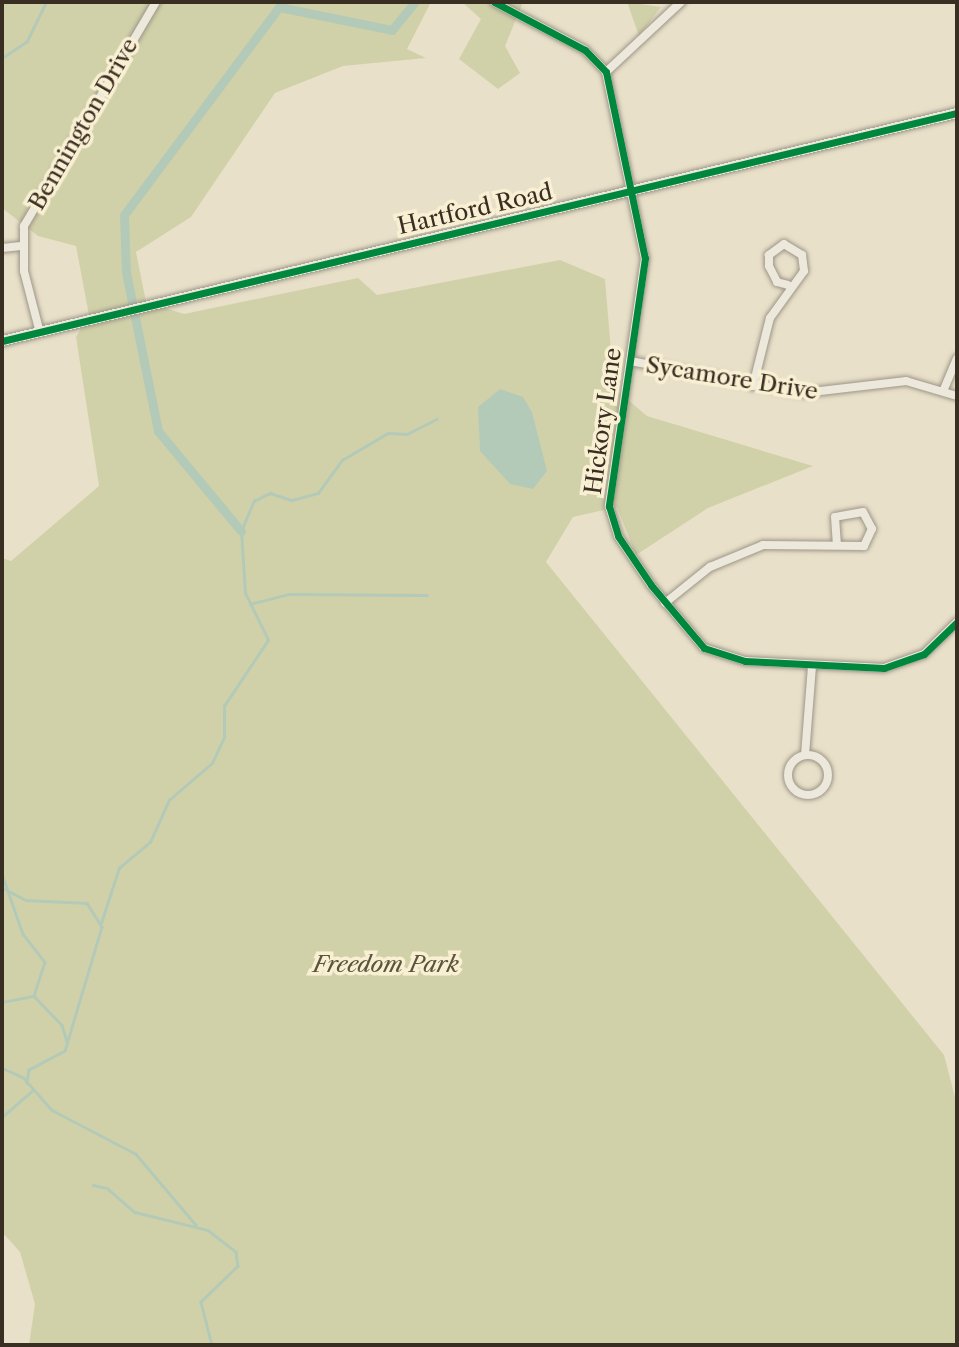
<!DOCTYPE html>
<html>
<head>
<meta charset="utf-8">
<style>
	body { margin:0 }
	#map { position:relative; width:959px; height:1347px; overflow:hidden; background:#e9e0c9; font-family:"Libre Caslon Text",serif }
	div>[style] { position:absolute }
	.green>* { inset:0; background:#d1d1a9 }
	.water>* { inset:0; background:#b4cab8 }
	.stream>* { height:2.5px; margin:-1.25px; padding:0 1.25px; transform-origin:1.25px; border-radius:1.25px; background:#b4cab8 }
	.canal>* { height:9px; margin:-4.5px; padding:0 4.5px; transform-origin:4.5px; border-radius:4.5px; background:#b4cab8 }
	.roads { filter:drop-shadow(0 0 2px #9d9688) drop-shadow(0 0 2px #9d9688) }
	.minor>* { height:8px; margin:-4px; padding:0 4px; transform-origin:4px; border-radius:4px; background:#ece8dc }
	.minor>.ring { margin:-4px; padding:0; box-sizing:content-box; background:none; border:8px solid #ece8dc; border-radius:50% }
	.tertiary>* { height:10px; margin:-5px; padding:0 5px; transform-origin:5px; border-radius:5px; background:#ece8dc }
	.cycleway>* { height:7px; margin:-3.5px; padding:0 3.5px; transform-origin:3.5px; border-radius:3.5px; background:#00873e }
	span { translate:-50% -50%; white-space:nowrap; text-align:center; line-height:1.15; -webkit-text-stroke:7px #f9efd3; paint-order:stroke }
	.street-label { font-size:23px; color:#392e22 }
	.park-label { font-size:23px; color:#5a543d; font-style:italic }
	.frame { position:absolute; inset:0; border:4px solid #392e22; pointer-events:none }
</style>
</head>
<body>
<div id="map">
	<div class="green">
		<div style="clip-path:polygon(2px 2px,431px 2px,407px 49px,426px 58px,343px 66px,275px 93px,191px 217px,136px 252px,146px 302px,184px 314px,358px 278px,377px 295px,560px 260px,605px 279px,614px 388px,647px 416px,813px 466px,708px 508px,636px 555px,617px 507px,573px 517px,546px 562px,944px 1055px,957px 1105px,957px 1345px,29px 1345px,35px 1304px,20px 1252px,2px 1232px,2px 558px,11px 561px,99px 486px,76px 337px,89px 315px,76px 246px,38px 236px,2px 208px)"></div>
		<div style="clip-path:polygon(462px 2px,523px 2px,505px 46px,520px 73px,498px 89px,459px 59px,481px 19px)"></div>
		<div style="clip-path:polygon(627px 2px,661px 7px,639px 36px)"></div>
	</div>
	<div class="water">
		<div style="clip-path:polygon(500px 389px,523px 397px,532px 412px,547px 471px,533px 489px,510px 484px,480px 451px,478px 407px)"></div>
	</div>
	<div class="stream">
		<div style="left:2px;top:58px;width:30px;rotate:-34deg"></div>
		<div style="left:27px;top:41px;width:43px;rotate:-64deg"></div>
		<div style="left:250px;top:604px;width:40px;rotate:-14.4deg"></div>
		<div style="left:289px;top:594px;width:138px;rotate:0.4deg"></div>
		<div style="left:2px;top:874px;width:64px;rotate:70.7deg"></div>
		<div style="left:23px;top:934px;width:36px;rotate:52deg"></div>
		<div style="left:45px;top:962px;width:36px;rotate:108deg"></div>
		<div style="left:34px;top:996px;width:40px;rotate:46deg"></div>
		<div style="left:62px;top:1025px;width:17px;rotate:73deg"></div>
		<div style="left:5px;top:889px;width:24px;rotate:28deg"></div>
		<div style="left:26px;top:900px;width:61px;rotate:2.8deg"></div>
		<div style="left:87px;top:903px;width:28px;rotate:58deg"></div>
		<div style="left:102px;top:927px;width:129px;rotate:106.6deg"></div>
		<div style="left:65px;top:1051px;width:41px;rotate:152.2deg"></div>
		<div style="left:29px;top:1070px;width:13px;rotate:99deg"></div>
		<div style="left:101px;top:923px;width:58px;rotate:-71.9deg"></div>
		<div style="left:119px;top:868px;width:40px;rotate:-40deg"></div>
		<div style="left:150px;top:842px;width:46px;rotate:-65.7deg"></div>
		<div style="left:169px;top:800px;width:57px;rotate:-40.7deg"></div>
		<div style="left:212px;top:763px;width:29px;rotate:-65deg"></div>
		<div style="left:224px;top:737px;width:31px;rotate:-90deg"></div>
		<div style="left:224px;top:706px;width:79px;rotate:-56.3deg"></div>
		<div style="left:268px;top:640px;width:52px;rotate:-116.1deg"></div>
		<div style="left:245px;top:593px;width:62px;rotate:-93.7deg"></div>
		<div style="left:241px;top:531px;width:33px;rotate:-67deg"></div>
		<div style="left:254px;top:501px;width:18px;rotate:-27deg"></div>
		<div style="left:270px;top:493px;width:23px;rotate:18deg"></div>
		<div style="left:292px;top:500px;width:27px;rotate:-15deg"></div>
		<div style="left:318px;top:493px;width:41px;rotate:-54deg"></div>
		<div style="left:342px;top:460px;width:53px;rotate:-30.4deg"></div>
		<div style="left:388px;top:433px;width:19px;rotate:3deg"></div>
		<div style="left:407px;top:434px;width:33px;rotate:-27deg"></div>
		<div style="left:2px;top:1002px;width:33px;rotate:-11deg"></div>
		<div style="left:2px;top:1068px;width:24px;rotate:24deg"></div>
		<div style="left:24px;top:1078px;width:43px;rotate:48.8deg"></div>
		<div style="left:52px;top:1110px;width:95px;rotate:27.6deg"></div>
		<div style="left:136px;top:1154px;width:93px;rotate:49.8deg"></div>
		<div style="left:2px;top:1117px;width:41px;rotate:-41.1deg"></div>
		<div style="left:93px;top:1185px;width:14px;rotate:12deg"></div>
		<div style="left:107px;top:1188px;width:37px;rotate:41deg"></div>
		<div style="left:135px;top:1212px;width:75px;rotate:13.9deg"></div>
		<div style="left:208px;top:1230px;width:36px;rotate:38deg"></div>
		<div style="left:236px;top:1252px;width:14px;rotate:82deg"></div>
		<div style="left:238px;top:1266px;width:52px;rotate:135.8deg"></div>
		<div style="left:201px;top:1302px;width:44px;rotate:75.7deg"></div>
	</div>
	<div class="canal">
		<div style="left:241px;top:531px;width:130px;rotate:-129.7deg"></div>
		<div style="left:158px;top:431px;width:161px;rotate:-101.4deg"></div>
		<div style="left:126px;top:273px;width:58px;rotate:-92deg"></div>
		<div style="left:124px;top:215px;width:259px;rotate:-53.3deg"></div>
		<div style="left:279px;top:7px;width:115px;rotate:11.5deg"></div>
		<div style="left:392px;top:30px;width:36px;rotate:-51deg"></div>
	</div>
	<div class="roads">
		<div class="minor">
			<div style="left:494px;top:2px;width:103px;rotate:27.8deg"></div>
			<div style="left:585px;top:50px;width:30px;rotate:46deg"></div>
			<div style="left:606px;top:72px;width:190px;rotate:78.2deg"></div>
			<div style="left:645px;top:258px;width:251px;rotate:98.3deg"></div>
			<div style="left:609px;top:506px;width:31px;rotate:73deg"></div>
			<div style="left:618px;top:536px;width:59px;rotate:56deg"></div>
			<div style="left:651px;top:585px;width:82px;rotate:49.9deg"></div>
			<div style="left:704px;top:648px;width:43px;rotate:17.6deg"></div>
			<div style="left:745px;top:661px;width:139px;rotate:2.9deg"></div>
			<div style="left:884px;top:668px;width:42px;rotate:-19.3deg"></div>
			<div style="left:924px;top:654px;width:46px;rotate:-44.1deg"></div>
			<div style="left:606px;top:72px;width:103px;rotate:-43deg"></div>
			<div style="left:2px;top:248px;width:19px;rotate:-6deg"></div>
			<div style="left:40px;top:333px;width:64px;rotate:-104.5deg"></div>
			<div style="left:24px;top:271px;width:45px;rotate:-90deg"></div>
			<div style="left:24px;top:226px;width:260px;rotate:-59.5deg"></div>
			<div style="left:630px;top:361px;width:176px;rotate:10.5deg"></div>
			<div style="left:803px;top:393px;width:104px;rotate:-6.6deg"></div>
			<div style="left:906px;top:381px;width:53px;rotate:16.4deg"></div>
			<div style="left:753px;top:386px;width:70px;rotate:-76deg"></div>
			<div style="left:770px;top:318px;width:58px;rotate:-54.1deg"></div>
			<div style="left:804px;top:271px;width:16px;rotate:-97deg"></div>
			<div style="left:802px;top:255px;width:21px;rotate:-149deg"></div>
			<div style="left:784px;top:244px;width:19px;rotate:144deg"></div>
			<div style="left:769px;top:255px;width:11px;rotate:90deg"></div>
			<div style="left:769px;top:266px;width:18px;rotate:63deg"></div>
			<div style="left:777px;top:282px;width:11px;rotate:15deg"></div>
			<div style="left:944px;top:389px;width:33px;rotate:-67deg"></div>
			<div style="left:665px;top:603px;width:58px;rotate:-38.7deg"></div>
			<div style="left:710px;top:567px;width:57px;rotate:-22.5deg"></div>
			<div style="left:763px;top:545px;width:101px;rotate:0.6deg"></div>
			<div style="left:864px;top:546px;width:19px;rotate:-65deg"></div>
			<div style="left:872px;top:529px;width:19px;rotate:-118deg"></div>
			<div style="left:863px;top:512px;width:28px;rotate:170deg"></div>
			<div style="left:835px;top:517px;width:27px;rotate:86deg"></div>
			<div style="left:805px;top:755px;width:89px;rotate:-85.5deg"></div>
			<div class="ring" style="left:788px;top:755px;width:32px;height:32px"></div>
		</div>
		<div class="tertiary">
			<div style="left:2px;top:341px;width:982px;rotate:-13.43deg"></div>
		</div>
	</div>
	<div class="cycleway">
		<div style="left:494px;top:2px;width:103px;rotate:27.8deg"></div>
		<div style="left:585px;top:50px;width:30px;rotate:46deg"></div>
		<div style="left:606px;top:72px;width:190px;rotate:78.2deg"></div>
		<div style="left:645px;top:258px;width:251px;rotate:98.3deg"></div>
		<div style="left:609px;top:506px;width:31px;rotate:73deg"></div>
		<div style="left:618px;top:536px;width:59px;rotate:56deg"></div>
		<div style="left:651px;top:585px;width:82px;rotate:49.9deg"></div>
		<div style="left:704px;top:648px;width:43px;rotate:17.6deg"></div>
		<div style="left:745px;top:661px;width:139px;rotate:2.9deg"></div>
		<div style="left:884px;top:668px;width:42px;rotate:-19.3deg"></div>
		<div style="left:924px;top:654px;width:46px;rotate:-44.1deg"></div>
		<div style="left:2px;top:341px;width:982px;rotate:-13.43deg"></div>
	</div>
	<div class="street-label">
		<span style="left:83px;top:124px;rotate:-60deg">Bennington Drive</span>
		<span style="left:475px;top:209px;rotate:-13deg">Hartford Road</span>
		<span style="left:732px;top:378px;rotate:9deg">Sycamore Drive</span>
		<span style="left:603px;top:421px;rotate:-82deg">Hickory Lane</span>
	</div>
	<div class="park-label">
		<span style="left:386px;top:964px">Freedom Park</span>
	</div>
	<div class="frame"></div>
</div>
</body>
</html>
